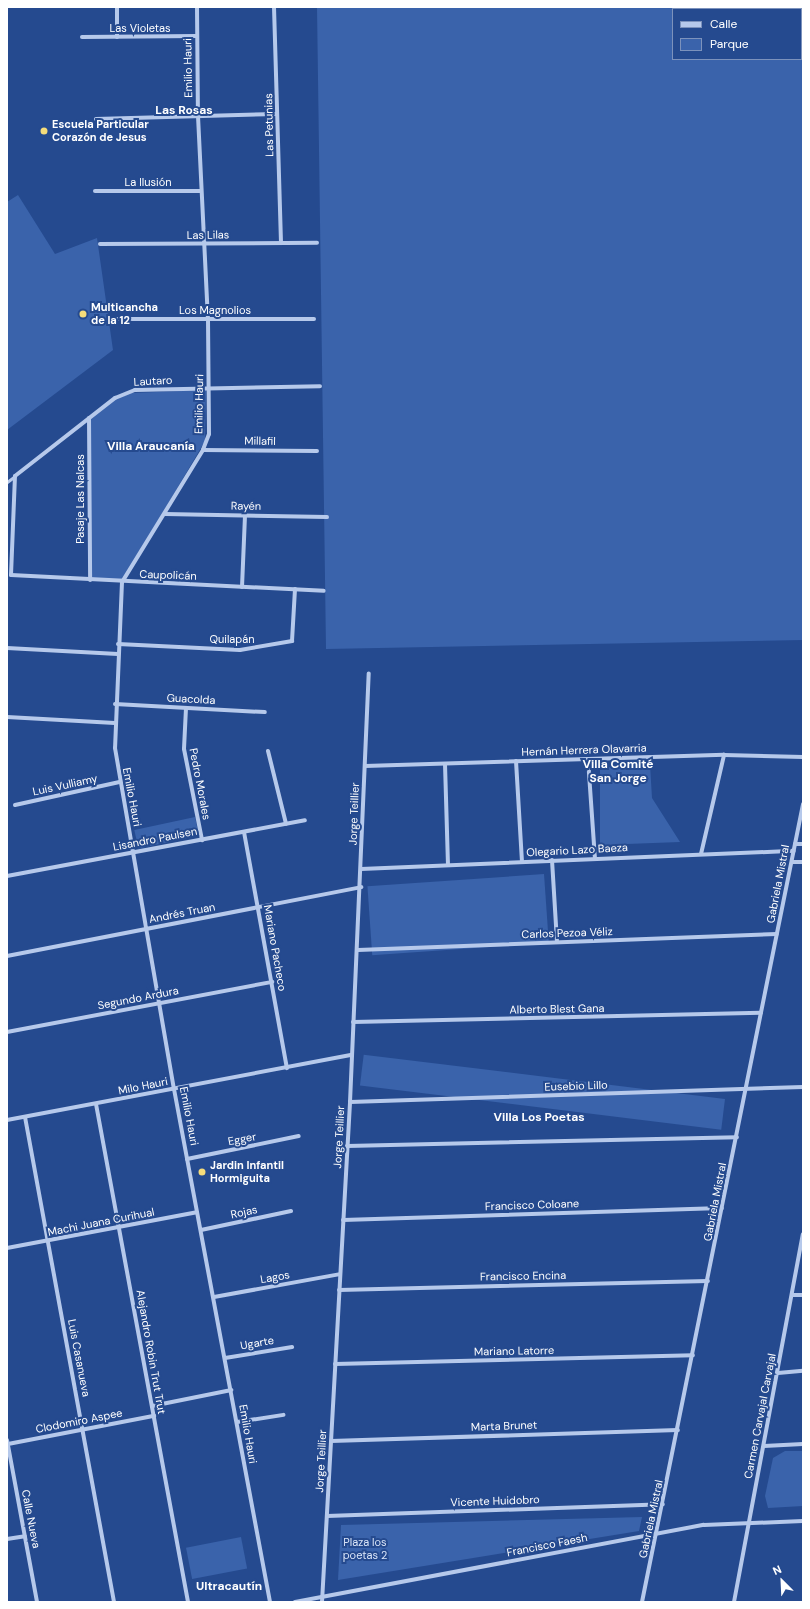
<!DOCTYPE html>
<html>
<head>
<meta charset="utf-8">
<style>
	body { margin:0 }
	#map { position:relative; width:810px; height:1609px; overflow:hidden; background:#254a8f; font-family:"DM Sans",sans-serif }
	div>[style] { position:absolute }
	.green>* { inset:0; background:#3a63ab; transform-origin:0 0 }
	.service>* { height:3px; margin:-1.5px; padding:0 1.5px; transform-origin:1.5px; border-radius:1.5px; background:#b6c9eb }
	.minor>* { height:4px; margin:-2px; padding:0 2px; transform-origin:2px; border-radius:2px; background:#b6c9eb }
	.dots>* { width:11px; height:11px; translate:-50% -50%; box-sizing:border-box; border:2px solid #254a8f; border-radius:50% }
	span { translate:-50% -50%; white-space:nowrap; text-align:center; line-height:1.15; -webkit-text-stroke:4px #254a8f; paint-order:stroke }
	.street-label { font-size:11px; color:#fff }
	.poi-label { font-size:11px; color:#fff; font-weight:700 }
	.left { translate:0 -50%; text-align:left }
	.park-label { font-size:11px; color:#dae5f8 }
	.neighbourhood-label { font-size:12px; color:#fff; font-weight:700 }
	.frame { position:absolute; inset:0; border:8px solid #fff; pointer-events:none }
	.legend { position:absolute; left:672px; top:8px; width:130px; height:52px; box-sizing:border-box; background:#254a8f; border:1px solid #7c92bc; margin:0; padding:5px 7px; list-style:none; font-size:12px; color:#fff }
	.legend li { display:flex; align-items:center; gap:8px; height:20px }
	.legend b { width:20px; border:1px solid #7c92bc }
	.north { position:absolute; left:762px; top:1561px; width:40px; height:40px; -webkit-text-stroke:3px #254a8f; paint-order:stroke; rotate:336deg; font-size:11px; font-weight:700; line-height:16px; text-align:center; color:#fff }
	.north::after { content:''; display:block; margin:auto; width:14px; height:18px; background:#fff; clip-path:polygon(50% 0,100% 100%,50% 72%,0 100%) }
</style>
</head>
<body>
<div id="map">
	<div class="green">
		<div style="clip-path:polygon(evenodd,317px 7px,803px 7px,803px 640px,326px 649px,317px 7px,673px 9px,801px 9px,801px 59px,673px 59px,673px 9px)"></div>
		<div style="clip-path:polygon(18px 195px,55px 254px,97px 238px,113px 350px,7px 430px,7px 202px)"></div>
		<div style="clip-path:polygon(206px 390px,205px 441px,162px 514px,121px 580px,91px 579px,91px 419px,118px 398px,131px 393px)"></div>
		<div style="clip-path:polygon(650px 764px,652px 798px,680px 842px,600px 845px,600px 768px)"></div>
		<div style="left:195px;top:817px;width:19px;height:62px;rotate:78deg"></div>
		<div style="left:544px;top:874px;width:69px;height:177px;rotate:86deg"></div>
		<div style="left:725px;top:1099px;width:31px;height:364px;rotate:97deg"></div>
		<div style="clip-path:polygon(785px 1451px,803px 1451px,803px 1506px,768px 1508px,765px 1496px,773px 1458px)"></div>
		<div style="clip-path:polygon(642px 1517px,639px 1531px,338px 1580px,341px 1525px)"></div>
		<div style="left:241px;top:1537px;width:32px;height:56px;rotate:79deg"></div>
	</div>
	<div class="service">
		<div style="left:7px;top:482px;width:10px;rotate:-37deg"></div>
	</div>
	<div class="minor">
		<div style="left:117px;top:7px;width:30px;rotate:90deg"></div>
		<div style="left:197px;top:7px;width:109px;rotate:89.5deg"></div>
		<div style="left:198px;top:116px;width:203px;rotate:87.2deg"></div>
		<div style="left:208px;top:319px;width:115px;rotate:89.5deg"></div>
		<div style="left:209px;top:434px;width:17px;rotate:111deg"></div>
		<div style="left:203px;top:450px;width:155px;rotate:121.5deg"></div>
		<div style="left:122px;top:582px;width:166px;rotate:92.4deg"></div>
		<div style="left:115px;top:748px;width:346px;rotate:80.2deg"></div>
		<div style="left:174px;top:1089px;width:522px;rotate:79.4deg"></div>
		<div style="left:274px;top:7px;width:236px;rotate:88.3deg"></div>
		<div style="left:82px;top:37px;width:115px;rotate:-0.5deg"></div>
		<div style="left:96px;top:119px;width:181px;rotate:-1.6deg"></div>
		<div style="left:95px;top:191px;width:105px"></div>
		<div style="left:100px;top:244px;width:217px;rotate:-0.3deg"></div>
		<div style="left:116px;top:319px;width:198px"></div>
		<div style="left:89px;top:418px;width:162px;rotate:89.6deg"></div>
		<div style="left:203px;top:450px;width:114px;rotate:0.5deg"></div>
		<div style="left:165px;top:514px;width:162px;rotate:1.1deg"></div>
		<div style="left:11px;top:575px;width:99px;rotate:-87.7deg"></div>
		<div style="left:15px;top:476px;width:127px;rotate:-38deg"></div>
		<div style="left:115px;top:398px;width:22px;rotate:-22deg"></div>
		<div style="left:135px;top:390px;width:185px;rotate:-1.2deg"></div>
		<div style="left:11px;top:575px;width:313px;rotate:2.9deg"></div>
		<div style="left:242px;top:587px;width:72px;rotate:-87.6deg"></div>
		<div style="left:118px;top:644px;width:122px;rotate:2.8deg"></div>
		<div style="left:240px;top:650px;width:53px;rotate:-9.8deg"></div>
		<div style="left:292px;top:641px;width:52px;rotate:-86.7deg"></div>
		<div style="left:7px;top:648px;width:111px;rotate:3.1deg"></div>
		<div style="left:115px;top:704px;width:150px;rotate:3.1deg"></div>
		<div style="left:186px;top:708px;width:41px;rotate:92.8deg"></div>
		<div style="left:184px;top:749px;width:93px;rotate:78.8deg"></div>
		<div style="left:7px;top:717px;width:108px;rotate:3.2deg"></div>
		<div style="left:268px;top:751px;width:75px;rotate:76.1deg"></div>
		<div style="left:588px;top:759px;width:99px;rotate:86deg"></div>
		<div style="left:516px;top:761px;width:101px;rotate:86.6deg"></div>
		<div style="left:445px;top:764px;width:101px;rotate:88.3deg"></div>
		<div style="left:365px;top:766px;width:359px;rotate:-1.8deg"></div>
		<div style="left:724px;top:755px;width:79px;rotate:1.5deg"></div>
		<div style="left:15px;top:805px;width:107px;rotate:-12.4deg"></div>
		<div style="left:244px;top:832px;width:240px;rotate:79.7deg"></div>
		<div style="left:795px;top:844px;width:8px"></div>
		<div style="left:701px;top:854px;width:102px;rotate:-76.9deg"></div>
		<div style="left:552px;top:860px;width:82px;rotate:86.5deg"></div>
		<div style="left:792px;top:862px;width:11px"></div>
		<div style="left:361px;top:869px;width:433px;rotate:-2.4deg"></div>
		<div style="left:7px;top:876px;width:303px;rotate:-10.6deg"></div>
		<div style="left:358px;top:950px;width:419px;rotate:-2.2deg"></div>
		<div style="left:7px;top:956px;width:361px;rotate:-11deg"></div>
		<div style="left:353px;top:1022px;width:408px;rotate:-1.3deg"></div>
		<div style="left:7px;top:1032px;width:270px;rotate:-10.7deg"></div>
		<div style="left:350px;top:1102px;width:453px;rotate:-1.9deg"></div>
		<div style="left:96px;top:1104px;width:506px;rotate:79.53deg"></div>
		<div style="left:25px;top:1117px;width:493px;rotate:79.6deg"></div>
		<div style="left:7px;top:1120px;width:351px;rotate:-10.7deg"></div>
		<div style="left:347px;top:1146px;width:390px;rotate:-1.3deg"></div>
		<div style="left:187px;top:1159px;width:114px;rotate:-11.6deg"></div>
		<div style="left:343px;top:1220px;width:379px;rotate:-1.8deg"></div>
		<div style="left:201px;top:1230px;width:92px;rotate:-11.9deg"></div>
		<div style="left:7px;top:1248px;width:193px;rotate:-10.7deg"></div>
		<div style="left:339px;top:1290px;width:369px;rotate:-1.4deg"></div>
		<div style="left:792px;top:1295px;width:11px"></div>
		<div style="left:214px;top:1297px;width:128px;rotate:-10.3deg"></div>
		<div style="left:225px;top:1358px;width:68px;rotate:-9.3deg"></div>
		<div style="left:335px;top:1364px;width:358px;rotate:-1.4deg"></div>
		<div style="left:778px;top:1373px;width:25px;rotate:-5deg"></div>
		<div style="left:152px;top:1406px;width:81px;rotate:-11.4deg"></div>
		<div style="left:237px;top:1422px;width:47px;rotate:-8.7deg"></div>
		<div style="left:7px;top:1440px;width:165px;rotate:79.5deg"></div>
		<div style="left:331px;top:1441px;width:347px;rotate:-1.8deg"></div>
		<div style="left:8px;top:1444px;width:149px;rotate:-10.9deg"></div>
		<div style="left:764px;top:1446px;width:39px;rotate:-3deg"></div>
		<div style="left:327px;top:1516px;width:336px;rotate:-2deg"></div>
		<div style="left:7px;top:1539px;width:18px;rotate:-9deg"></div>
		<div style="left:295px;top:1602px;width:416px;rotate:-10.7deg"></div>
		<div style="left:704px;top:1525px;width:99px;rotate:-2.3deg"></div>
		<div style="left:322px;top:1602px;width:501px;rotate:-86.79deg"></div>
		<div style="left:350px;top:1102px;width:429px;rotate:-87.5deg"></div>
		<div style="left:642px;top:1602px;width:814px;rotate:-78.59deg"></div>
		<div style="left:734px;top:1602px;width:374px;rotate:-79.4deg"></div>
	</div>
	<div class="dots">
		<div style="left:44px;top:131px;background:#f5dc7a"></div>
		<div style="left:83px;top:314px;background:#f5dc7a"></div>
		<div style="left:202px;top:1172px;background:#f5dc7a"></div>
	</div>
	<div class="street-label">
		<span style="left:140px;top:28px">Las Violetas</span>
		<span style="left:188px;top:68px;rotate:-91deg">Emilio Hauri</span>
		<span style="left:269px;top:125px;rotate:-91deg">Las Petunias</span>
		<span style="left:148px;top:182px">La Ilusión</span>
		<span style="left:208px;top:235px;rotate:-1deg">Las Lilas</span>
		<span style="left:215px;top:310px">Los Magnolios</span>
		<span style="left:153px;top:381px;rotate:-3deg">Lautaro</span>
		<span style="left:199px;top:404px;rotate:-89deg">Emilio Hauri</span>
		<span style="left:260px;top:441px;rotate:1deg">Millafil</span>
		<span style="left:80px;top:499px;rotate:-90deg">Pasaje Las Nalcas</span>
		<span style="left:246px;top:506px;rotate:1deg">Rayén</span>
		<span style="left:168px;top:575px;rotate:2deg">Caupolicán</span>
		<span style="left:232px;top:639px">Quilapán</span>
		<span style="left:191px;top:699px;rotate:3deg">Guacolda</span>
		<span style="left:584px;top:750px;rotate:-2deg">Hernán Herrera Olavarria</span>
		<span style="left:200px;top:784px;rotate:79deg">Pedro Morales</span>
		<span style="left:65px;top:785px;rotate:-12deg">Luis Vulliamy</span>
		<span style="left:132px;top:797px;rotate:79deg">Emilio Hauri</span>
		<span style="left:354px;top:814px;rotate:-88deg">Jorge Teillier</span>
		<span style="left:155px;top:839px;rotate:-11deg">Lisandro Paulsen</span>
		<span style="left:577px;top:850px;rotate:-3deg">Olegario Lazo Baeza</span>
		<span style="left:778px;top:884px;rotate:-79deg">Gabriela Mistral</span>
		<span style="left:182px;top:913px;rotate:-11deg">Andrés Truan</span>
		<span style="left:567px;top:933px;rotate:-2deg">Carlos Pezoa Véliz</span>
		<span style="left:275px;top:948px;rotate:80deg">Mariano Pacheco</span>
		<span style="left:138px;top:998px;rotate:-11deg">Segundo Ardura</span>
		<span style="left:557px;top:1009px;rotate:-1deg">Alberto Blest Gana</span>
		<span style="left:143px;top:1086px;rotate:-11deg">Milo Hauri</span>
		<span style="left:576px;top:1086px;rotate:-2deg">Eusebio Lillo</span>
		<span style="left:189px;top:1116px;rotate:79deg">Emilio Hauri</span>
		<span style="left:339px;top:1137px;rotate:-87deg">Jorge Teillier</span>
		<span style="left:242px;top:1139px;rotate:-11deg">Egger</span>
		<span style="left:715px;top:1202px;rotate:-79deg">Gabriela Mistral</span>
		<span style="left:532px;top:1205px;rotate:-2deg">Francisco Coloane</span>
		<span style="left:244px;top:1212px;rotate:-12deg">Rojas</span>
		<span style="left:101px;top:1222px;rotate:-11deg">Machi Juana Curihual</span>
		<span style="left:523px;top:1276px;rotate:-1deg">Francisco Encina</span>
		<span style="left:275px;top:1277px;rotate:-10deg">Lagos</span>
		<span style="left:257px;top:1343px;rotate:-10deg">Ugarte</span>
		<span style="left:514px;top:1351px;rotate:-1deg">Mariano Latorre</span>
		<span style="left:151px;top:1352px;rotate:80deg">Alejandro Robin Trut Trut</span>
		<span style="left:79px;top:1358px;rotate:79deg">Luis Casanueva</span>
		<span style="left:760px;top:1416px;rotate:-79deg">Carmen Carvajal Carvajal</span>
		<span style="left:79px;top:1421px;rotate:-11deg">Clodomiro Aspee</span>
		<span style="left:504px;top:1426px;rotate:-2deg">Marta Brunet</span>
		<span style="left:248px;top:1434px;rotate:80deg">Emilio Hauri</span>
		<span style="left:321px;top:1461px;rotate:-87deg">Jorge Teillier</span>
		<span style="left:495px;top:1501px;rotate:-2deg">Vicente Huidobro</span>
		<span style="left:31px;top:1519px;rotate:79deg">Calle Nueva</span>
		<span style="left:651px;top:1519px;rotate:-78deg">Gabriela Mistral</span>
		<span style="left:547px;top:1545px;rotate:-11deg">Francisco Faesh</span>
	</div>
	<div class="poi-label">
		<span class="left" style="left:52px;top:131px">Escuela Particular<br>Corazón de Jesus</span>
		<span class="left" style="left:91px;top:314px">Multicancha<br>de la 12</span>
		<span class="left" style="left:210px;top:1172px">Jardin Infantil<br>Hormiguita</span>
	</div>
	<div class="park-label">
		<span style="left:365px;top:1549px">Plaza los<br>poetas 2</span>
	</div>
	<div class="neighbourhood-label">
		<span style="left:184px;top:111px">Las Rosas</span>
		<span style="left:151px;top:447px">Villa Araucanía</span>
		<span style="left:618px;top:772px">Villa Comité<br>San Jorge</span>
		<span style="left:539px;top:1118px">Villa Los Poetas</span>
		<span style="left:229px;top:1587px">Ultracautín</span>
	</div>
	<div class="frame"></div>
	<ul class="legend">
	<li><b style="height:5px;background:#b6c9eb"></b>Calle</li>
	<li><b style="height:11px;background:#3a63ab"></b>Parque</li>
	</ul>
	<div class="north">N</div>
</div>
</body>
</html>
